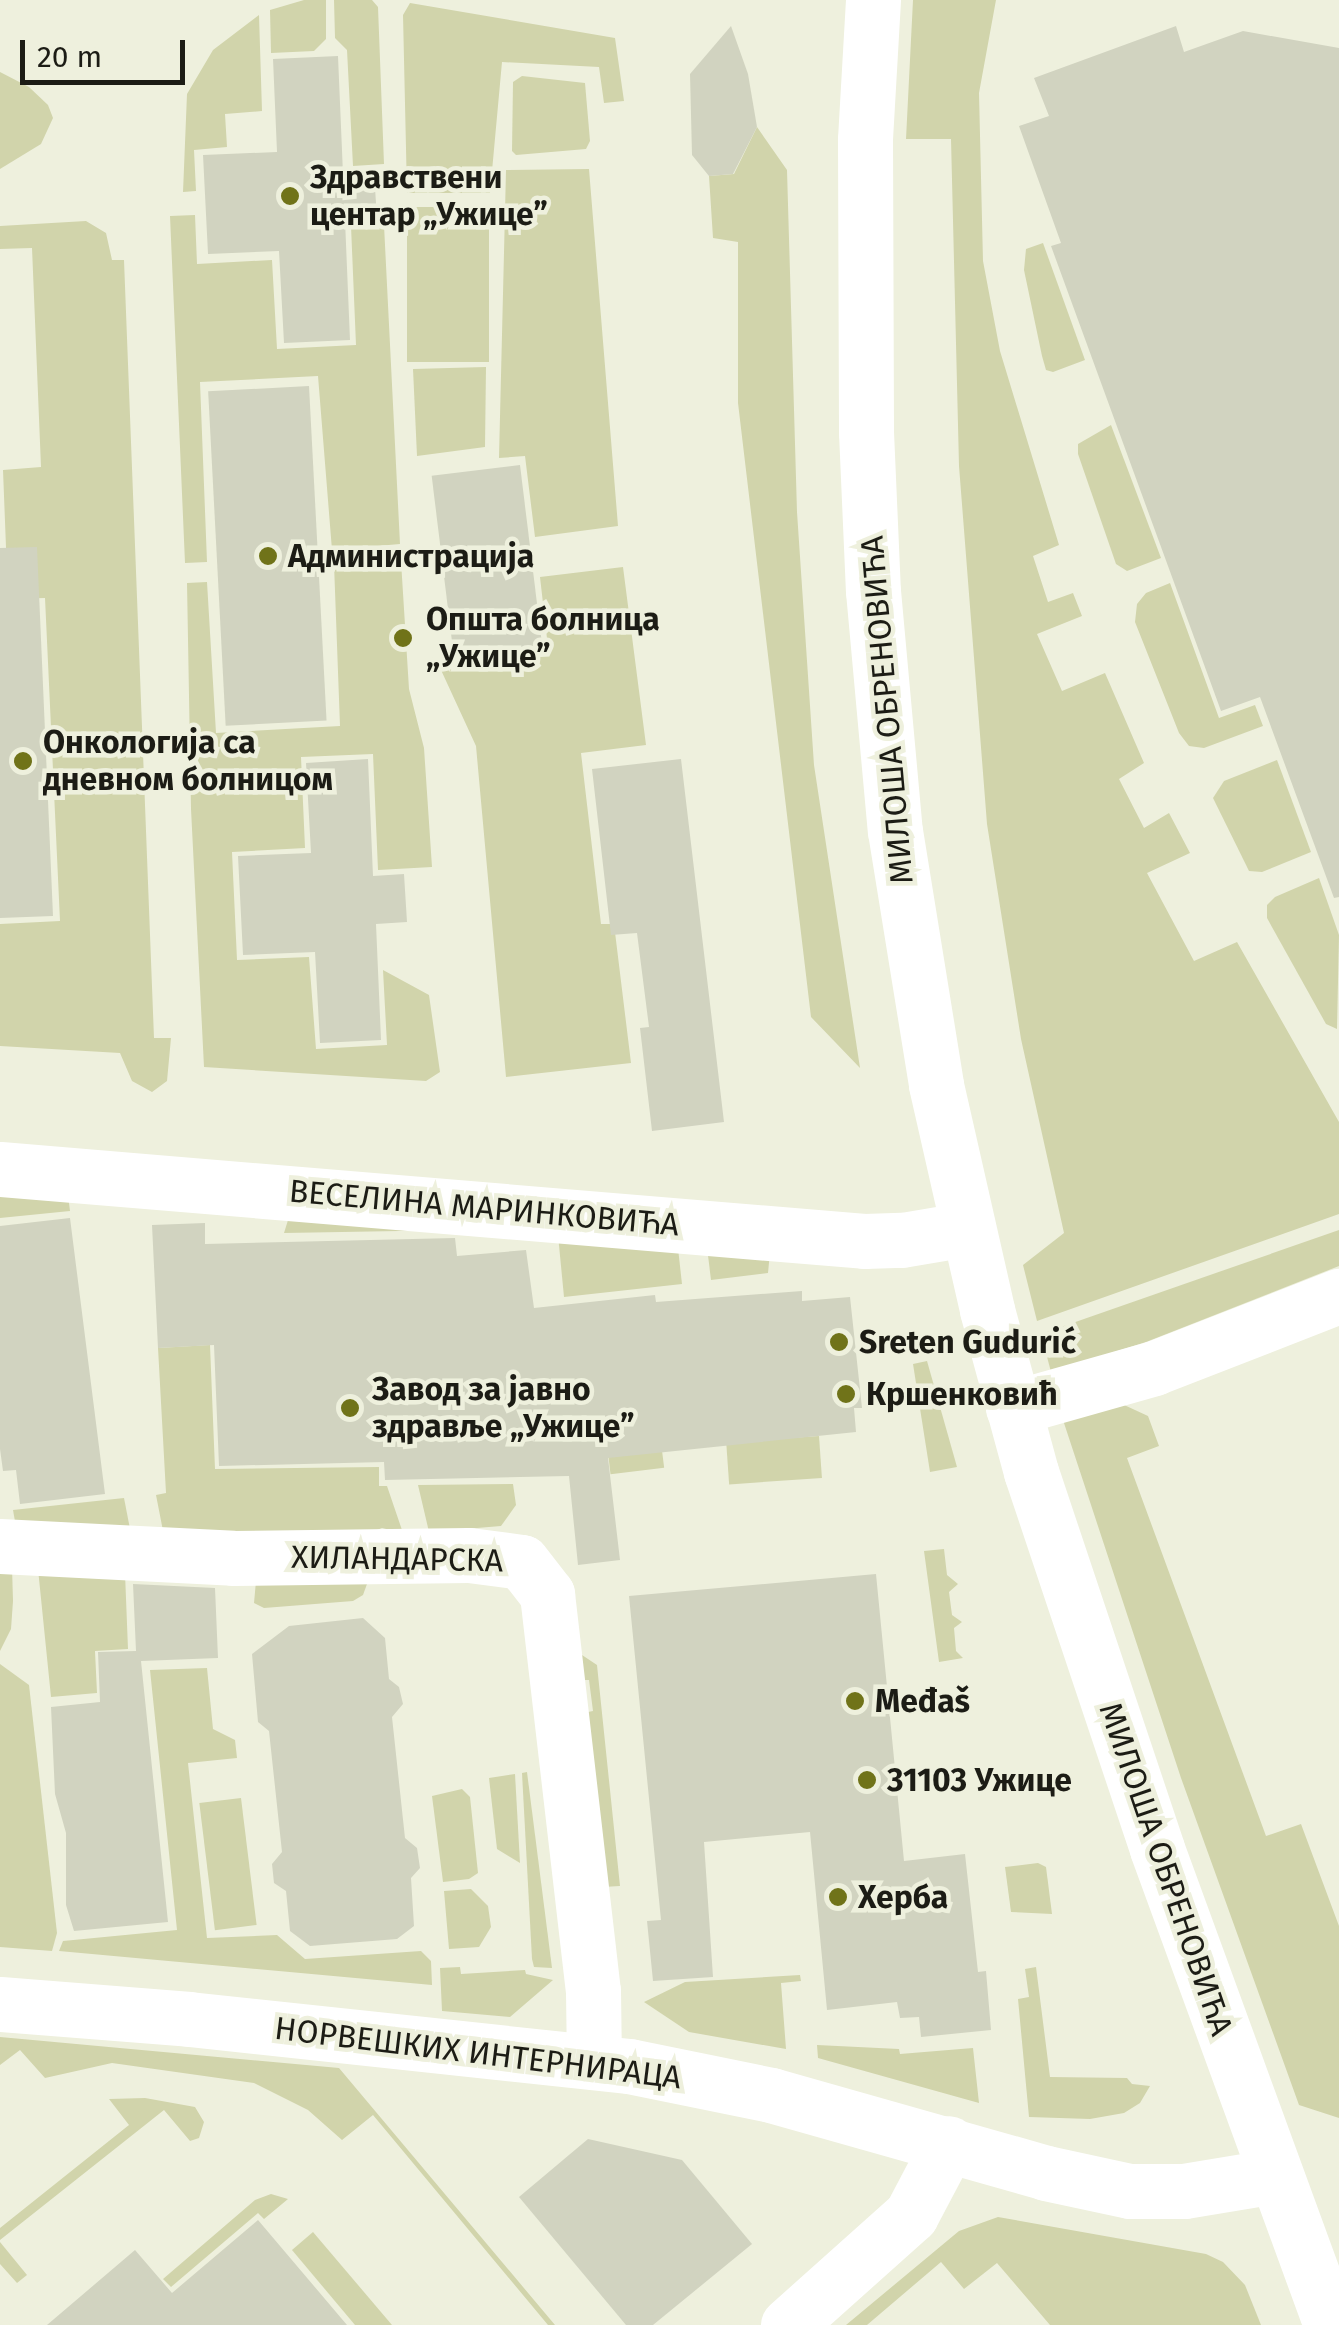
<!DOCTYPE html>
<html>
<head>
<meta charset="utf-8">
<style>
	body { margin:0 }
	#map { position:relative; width:1339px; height:2325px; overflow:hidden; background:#eef0dd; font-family:"Fira Sans",sans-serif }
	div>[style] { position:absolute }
	.green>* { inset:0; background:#d1d4ab; transform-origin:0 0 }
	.building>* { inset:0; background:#d1d3c0; transform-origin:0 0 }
	.minor>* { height:55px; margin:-27.5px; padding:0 27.5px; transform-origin:27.5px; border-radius:27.5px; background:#fff }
	.dots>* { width:28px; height:28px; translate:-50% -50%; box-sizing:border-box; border:5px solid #eef0dd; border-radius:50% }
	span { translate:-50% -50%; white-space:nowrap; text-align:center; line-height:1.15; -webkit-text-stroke:9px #eef0dd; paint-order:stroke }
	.poi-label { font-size:32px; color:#1c1c15; font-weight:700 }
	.left { translate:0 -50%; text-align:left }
	.street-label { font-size:32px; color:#1c1c15 }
	.scale { position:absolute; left:20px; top:40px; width:165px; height:45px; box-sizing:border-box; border:5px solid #1c1c15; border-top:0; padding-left:12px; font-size:30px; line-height:35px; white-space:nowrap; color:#1c1c15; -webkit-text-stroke:8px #eef0dd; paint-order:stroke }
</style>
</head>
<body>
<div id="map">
	<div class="green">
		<div style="clip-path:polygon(304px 0,326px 0,326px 39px,314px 51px,271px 53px,270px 10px)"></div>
		<div style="clip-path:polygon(334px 0,372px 0,378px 7px,384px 164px,353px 166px,347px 50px,335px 38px)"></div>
		<div style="clip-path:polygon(913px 0,996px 0,979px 93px,983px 261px,1000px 351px,1059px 545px,1033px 556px,1048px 602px,1073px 593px,1082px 616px,1037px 634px,1062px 691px,1105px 673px,1144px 763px,1119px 779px,1144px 828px,1169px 813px,1190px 853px,1147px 873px,1194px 961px,1237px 942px,1339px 1122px,1339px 1214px,1037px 1321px,1023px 1265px,1064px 1233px,1021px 1039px,987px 824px,959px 466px,951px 139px,906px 139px)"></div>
		<div style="clip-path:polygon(410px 3px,615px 38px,624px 101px,604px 103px,599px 67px,502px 62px,490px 193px,407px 193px,403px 15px)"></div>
		<div style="clip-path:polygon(259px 15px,262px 111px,225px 114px,227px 147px,194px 150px,196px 191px,183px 192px,187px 94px,213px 50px)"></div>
		<div style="clip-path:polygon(0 72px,29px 87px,48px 105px,53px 118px,41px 144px,0 169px)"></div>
		<div style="clip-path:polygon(522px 76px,585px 83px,590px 141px,586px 149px,516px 155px,512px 151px,513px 82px)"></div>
		<div style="clip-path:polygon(757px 127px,787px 170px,797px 512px,814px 765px,860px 1068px,811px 1017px,738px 403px,738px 242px,713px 238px,709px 176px,734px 174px)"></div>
		<div style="clip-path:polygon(589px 169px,618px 526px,535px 537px,525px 456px,499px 458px,506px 170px)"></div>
		<div style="left:407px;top:207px;width:82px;height:155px"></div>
		<div style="clip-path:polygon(195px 215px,197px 264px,272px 260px,277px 349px,356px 345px,351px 226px,384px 225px,400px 544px,332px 550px,318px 376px,200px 382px,207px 562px,185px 563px,170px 216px)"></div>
		<div style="clip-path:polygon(86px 221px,106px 233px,112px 260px,124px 260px,154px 1038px,171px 1038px,167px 1081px,152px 1092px,132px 1081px,120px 1053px,0 1046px,0 924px,60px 921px,45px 598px,8px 599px,3px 470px,41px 467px,32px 248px,0 249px,0 226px)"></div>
		<div style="clip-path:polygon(1043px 243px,1085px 360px,1053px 372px,1046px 370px,1042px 356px,1024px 270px,1026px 249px)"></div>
		<div style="clip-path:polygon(486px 367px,485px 447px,417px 456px,413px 369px)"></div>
		<div style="clip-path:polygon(1111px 425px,1161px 558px,1127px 571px,1116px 564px,1078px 454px,1078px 444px)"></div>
		<div style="clip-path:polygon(401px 561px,409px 689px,424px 748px,432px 867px,378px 870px,373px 754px,301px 757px,305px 848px,232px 852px,237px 960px,309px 957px,316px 1049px,387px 1045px,383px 970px,429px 995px,440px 1072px,426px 1081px,204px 1067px,191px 809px,187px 583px,207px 582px,216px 733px,340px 726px,334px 564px)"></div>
		<div style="clip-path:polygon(623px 567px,646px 745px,581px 753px,601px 924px,614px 924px,631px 1063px,506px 1077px,476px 746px,441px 670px,549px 656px,540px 577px)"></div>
		<div style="clip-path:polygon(1170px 583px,1219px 718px,1255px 705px,1263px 726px,1204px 748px,1189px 746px,1179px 733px,1135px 622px,1137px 604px,1146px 593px)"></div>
		<div style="clip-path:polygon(1277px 760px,1311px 852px,1262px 872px,1249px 871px,1213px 798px,1224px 781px)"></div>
		<div style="clip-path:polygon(1319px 878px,1339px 935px,1337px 1029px,1326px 1024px,1267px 918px,1267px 905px,1275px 897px)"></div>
		<div style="clip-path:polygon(0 1190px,68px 1195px,70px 1211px,0 1218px)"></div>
		<div style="clip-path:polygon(289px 1217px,457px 1230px,284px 1233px)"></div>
		<div style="clip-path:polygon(1339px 1230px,1339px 1266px,1146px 1342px,1051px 1372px,1041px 1334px)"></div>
		<div style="clip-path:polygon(558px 1235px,678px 1248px,682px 1284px,564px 1297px)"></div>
		<div style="clip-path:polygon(707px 1247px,770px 1252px,768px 1273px,711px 1280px)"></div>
		<div style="clip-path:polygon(210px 1345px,215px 1469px,379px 1467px,379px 1486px,387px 1486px,403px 1533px,382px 1528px,369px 1533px,164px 1536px,156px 1495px,166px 1493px,158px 1348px)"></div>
		<div style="clip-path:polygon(927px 1361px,957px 1467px,930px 1472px,913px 1364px)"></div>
		<div style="clip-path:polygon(1122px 1404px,1148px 1416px,1159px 1446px,1127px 1458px,1266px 1836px,1301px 1824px,1339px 1926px,1339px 2118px,1299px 2105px,1181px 1778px,1063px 1420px)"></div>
		<div style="left:660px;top:1434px;width:34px;height:54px;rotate:83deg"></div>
		<div style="left:819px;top:1436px;width:42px;height:93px;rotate:86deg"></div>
		<div style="clip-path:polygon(513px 1484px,516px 1505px,501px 1526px,429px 1532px,418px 1485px)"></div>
		<div style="clip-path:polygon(124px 1498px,131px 1534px,16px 1527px,13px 1510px)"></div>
		<div style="clip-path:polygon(944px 1549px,947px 1575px,958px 1584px,949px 1592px,952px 1615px,962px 1622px,954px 1628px,956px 1651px,963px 1658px,939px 1662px,924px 1551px)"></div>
		<div style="clip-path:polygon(0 1566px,12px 1567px,13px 1601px,11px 1629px,0 1651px)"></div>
		<div style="clip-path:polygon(38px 1569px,125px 1573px,128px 1649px,95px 1651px,97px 1693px,51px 1697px)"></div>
		<div style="clip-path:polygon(256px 1581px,367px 1584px,363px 1595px,353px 1601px,264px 1608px,254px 1603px)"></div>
		<div style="clip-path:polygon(576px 1651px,597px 1665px,620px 1886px,603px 1887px,583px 1713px,593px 1711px,589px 1680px,580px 1680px)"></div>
		<div style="clip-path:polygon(0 1664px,29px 1685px,57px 1933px,52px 1951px,0 1947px)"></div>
		<div style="clip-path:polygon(207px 1668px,213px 1729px,235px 1740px,237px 1758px,188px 1763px,207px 1938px,277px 1935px,305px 1959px,421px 1951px,431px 1961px,432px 1985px,59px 1951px,63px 1941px,177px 1930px,150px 1670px)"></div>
		<div style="clip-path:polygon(527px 1772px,552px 1968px,534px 1967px,532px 1959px,522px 1773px)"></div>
		<div style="clip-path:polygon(515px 1774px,520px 1863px,497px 1849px,489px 1778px)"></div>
		<div style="clip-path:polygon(462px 1789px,470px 1797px,478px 1873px,469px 1879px,443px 1882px,432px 1796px)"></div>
		<div style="left:241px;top:1798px;width:128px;height:42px;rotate:83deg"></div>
		<div style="clip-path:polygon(1038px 1863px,1046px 1867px,1052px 1914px,1011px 1912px,1005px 1867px)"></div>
		<div style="clip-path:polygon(471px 1889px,488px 1906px,491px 1927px,479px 1947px,449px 1949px,444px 1891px)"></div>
		<div style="clip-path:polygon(460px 1967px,461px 1974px,525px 1970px,526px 1974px,553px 1980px,510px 2017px,442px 2011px,440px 1968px)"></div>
		<div style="clip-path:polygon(1036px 1967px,1050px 2077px,1127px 2078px,1132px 2084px,1150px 2086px,1140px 2103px,1124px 2113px,1090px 2119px,1029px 2117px,1018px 1999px,1029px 1997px,1025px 1969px)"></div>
		<div style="clip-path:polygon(800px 1975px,801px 1981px,781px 1983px,786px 2049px,689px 2032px,644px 2002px,685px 1982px)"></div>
		<div style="clip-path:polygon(0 2037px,339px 2068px,555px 2325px,548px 2325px,373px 2115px,342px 2140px,308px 2110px,254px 2083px,112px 2063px,45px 2078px,20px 2050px,0 2065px)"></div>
		<div style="clip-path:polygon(817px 2045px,899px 2049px,900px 2054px,973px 2048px,979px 2103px,818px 2058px)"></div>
		<div style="clip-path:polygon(145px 2098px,195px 2107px,204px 2122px,199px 2138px,190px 2141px,164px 2110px,0 2240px,0 2228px,129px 2125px,109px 2099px)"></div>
		<div style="clip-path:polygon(271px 2194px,288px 2199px,264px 2219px,258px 2213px,171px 2287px,163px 2279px,255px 2200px)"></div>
		<div style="clip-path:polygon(998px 2217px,1206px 2254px,1223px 2262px,1245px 2285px,1261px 2325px,1050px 2325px,997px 2263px,964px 2289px,941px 2262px,867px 2325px,846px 2325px,959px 2231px)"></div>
		<div style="clip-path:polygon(313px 2232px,392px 2325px,355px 2325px,292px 2250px)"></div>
		<div style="clip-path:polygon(0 2242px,27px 2275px,17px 2283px,0 2264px)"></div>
	</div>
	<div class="building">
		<div style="clip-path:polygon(731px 26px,748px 74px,757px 127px,733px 174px,709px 176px,692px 155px,690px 74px)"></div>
		<div style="clip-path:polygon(1176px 26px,1184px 52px,1243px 31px,1339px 48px,1339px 897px,1334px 898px,1260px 697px,1221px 711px,1051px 246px,1061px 243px,1019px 126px,1049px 116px,1034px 78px)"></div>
		<div style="clip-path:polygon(338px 56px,343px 174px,374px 173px,377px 218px,345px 220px,350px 340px,284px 343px,279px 251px,208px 254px,203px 155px,277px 152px,273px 59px)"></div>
		<div style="left:309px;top:386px;width:335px;height:101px;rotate:87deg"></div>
		<div style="left:520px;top:465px;width:186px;height:89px;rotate:83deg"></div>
		<div style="clip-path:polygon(37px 547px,53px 916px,0 918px,0 548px)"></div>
		<div style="clip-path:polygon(368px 759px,373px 876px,404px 874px,407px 922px,376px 924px,381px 1040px,320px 1043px,315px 952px,243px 955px,238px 856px,311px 853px,306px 763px)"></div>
		<div style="clip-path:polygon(681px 759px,724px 1122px,652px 1131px,640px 1028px,649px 1027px,637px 933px,611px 935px,592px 769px)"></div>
		<div style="clip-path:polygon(70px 1218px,105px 1494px,20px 1504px,16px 1470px,3px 1471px,0 1449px,0 1226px)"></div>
		<div style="clip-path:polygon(205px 1223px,205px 1244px,455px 1238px,457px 1256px,526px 1250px,534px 1308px,655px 1295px,656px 1302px,802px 1291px,802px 1301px,850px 1297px,862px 1408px,854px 1408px,856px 1432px,608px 1458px,620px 1560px,578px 1565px,569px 1476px,385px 1480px,384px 1462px,219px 1466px,214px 1345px,158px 1348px,152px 1225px)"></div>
		<div style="clip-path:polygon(876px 1574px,904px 1861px,965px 1854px,978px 1972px,986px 1971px,991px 2030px,921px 2037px,919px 2017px,900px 2018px,897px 2002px,827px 2010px,810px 1832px,704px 1842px,713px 1977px,653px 1981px,647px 1921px,661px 1920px,629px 1596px)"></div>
		<div style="clip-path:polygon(133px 1584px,215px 1588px,218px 1658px,141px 1661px,168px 1922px,74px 1931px,66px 1905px,66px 1833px,55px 1794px,51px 1707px,100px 1702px,98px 1652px,136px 1651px)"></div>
		<div style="clip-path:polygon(363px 1618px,385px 1638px,389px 1679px,399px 1687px,403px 1704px,392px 1717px,405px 1838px,417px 1848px,420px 1868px,411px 1878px,414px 1926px,397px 1939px,310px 1946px,290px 1931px,286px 1891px,274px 1883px,272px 1864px,282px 1852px,269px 1731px,258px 1722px,252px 1654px,289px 1626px)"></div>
		<div style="clip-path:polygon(588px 2139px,682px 2160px,752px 2244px,653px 2325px,626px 2325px,519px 2197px)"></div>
		<div style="clip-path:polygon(258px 2220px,347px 2325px,47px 2325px,135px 2250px,172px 2293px)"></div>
	</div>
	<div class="minor">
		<div style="left:873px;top:0;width:140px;rotate:93.3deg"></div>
		<div style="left:865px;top:140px;width:292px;rotate:89.8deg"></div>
		<div style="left:866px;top:432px;width:159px;rotate:87.5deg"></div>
		<div style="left:873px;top:591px;width:241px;rotate:84.8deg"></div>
		<div style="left:895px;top:831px;width:257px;rotate:80.8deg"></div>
		<div style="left:936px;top:1085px;width:231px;rotate:77.2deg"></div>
		<div style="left:987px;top:1310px;width:168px;rotate:74.8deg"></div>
		<div style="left:1031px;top:1472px;width:397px;rotate:71.5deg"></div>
		<div style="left:1157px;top:1849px;width:507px;rotate:69.92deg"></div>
		<div style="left:0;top:1169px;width:867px;rotate:4.76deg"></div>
		<div style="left:864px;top:1241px;width:38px;rotate:-2deg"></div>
		<div style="left:902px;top:1240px;width:66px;rotate:-9.6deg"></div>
		<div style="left:1013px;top:1408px;width:147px;rotate:-15.8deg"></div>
		<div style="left:1154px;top:1368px;width:199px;rotate:-21.3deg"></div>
		<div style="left:0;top:1546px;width:233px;rotate:2.9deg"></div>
		<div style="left:233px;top:1558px;width:236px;rotate:-0.7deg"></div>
		<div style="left:469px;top:1555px;width:53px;rotate:7.5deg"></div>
		<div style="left:522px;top:1562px;width:41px;rotate:52deg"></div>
		<div style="left:547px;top:1594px;width:400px;rotate:83.4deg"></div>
		<div style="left:593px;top:1991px;width:71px;rotate:89.2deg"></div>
		<div style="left:0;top:2004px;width:190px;rotate:4.5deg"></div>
		<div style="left:189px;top:2019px;width:443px;rotate:6.1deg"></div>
		<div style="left:629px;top:2066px;width:145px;rotate:11.5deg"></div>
		<div style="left:771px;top:2095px;width:286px;rotate:15.8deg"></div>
		<div style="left:1046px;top:2173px;width:86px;rotate:12.1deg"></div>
		<div style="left:1130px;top:2191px;width:54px"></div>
		<div style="left:1184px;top:2191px;width:92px;rotate:-9.4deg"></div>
		<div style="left:788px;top:2325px;width:165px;rotate:-41.8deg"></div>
		<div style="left:911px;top:2215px;width:81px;rotate:-62.2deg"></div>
	</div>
	<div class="dots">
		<div style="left:290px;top:196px;background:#707319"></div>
		<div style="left:268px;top:556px;background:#707319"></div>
		<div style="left:403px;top:638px;background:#707319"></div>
		<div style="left:23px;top:761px;background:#707319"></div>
		<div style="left:839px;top:1342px;background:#707319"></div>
		<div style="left:846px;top:1394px;background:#707319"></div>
		<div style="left:350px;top:1408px;background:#707319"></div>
		<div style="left:855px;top:1701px;background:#707319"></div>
		<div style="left:867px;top:1780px;background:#707319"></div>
		<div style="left:838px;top:1897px;background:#707319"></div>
	</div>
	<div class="poi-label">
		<span class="left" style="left:310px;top:196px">Здравствени<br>центар „Ужице”</span>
		<span class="left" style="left:288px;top:556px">Администрација</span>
		<span class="left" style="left:426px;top:638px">Општа болница<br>„Ужице”</span>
		<span class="left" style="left:43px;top:761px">Онкологија са<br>дневном болницом</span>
		<span class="left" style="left:859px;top:1342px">Sreten Gudurić</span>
		<span class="left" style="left:372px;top:1408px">Завод за јавно<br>здравље „Ужице”</span>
		<span class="left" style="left:866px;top:1394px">Кршенковић</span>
		<span class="left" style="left:875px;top:1701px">Međaš</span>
		<span class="left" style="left:887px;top:1780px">31103 Ужице</span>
		<span class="left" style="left:858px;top:1897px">Херба</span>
	</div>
	<div class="street-label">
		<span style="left:887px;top:710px;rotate:-95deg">МИЛОША ОБРЕНОВИЋА</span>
		<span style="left:484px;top:1208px;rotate:5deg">ВЕСЕЛИНА МАРИНКОВИЋА</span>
		<span style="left:397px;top:1559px;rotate:1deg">ХИЛАНДАРСКА</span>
		<span style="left:1166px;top:1869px;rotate:71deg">МИЛОША ОБРЕНОВИЋА</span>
		<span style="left:478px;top:2053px;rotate:7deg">НОРВЕШКИХ ИНТЕРНИРАЦА</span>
	</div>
	<div class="scale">20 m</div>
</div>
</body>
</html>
